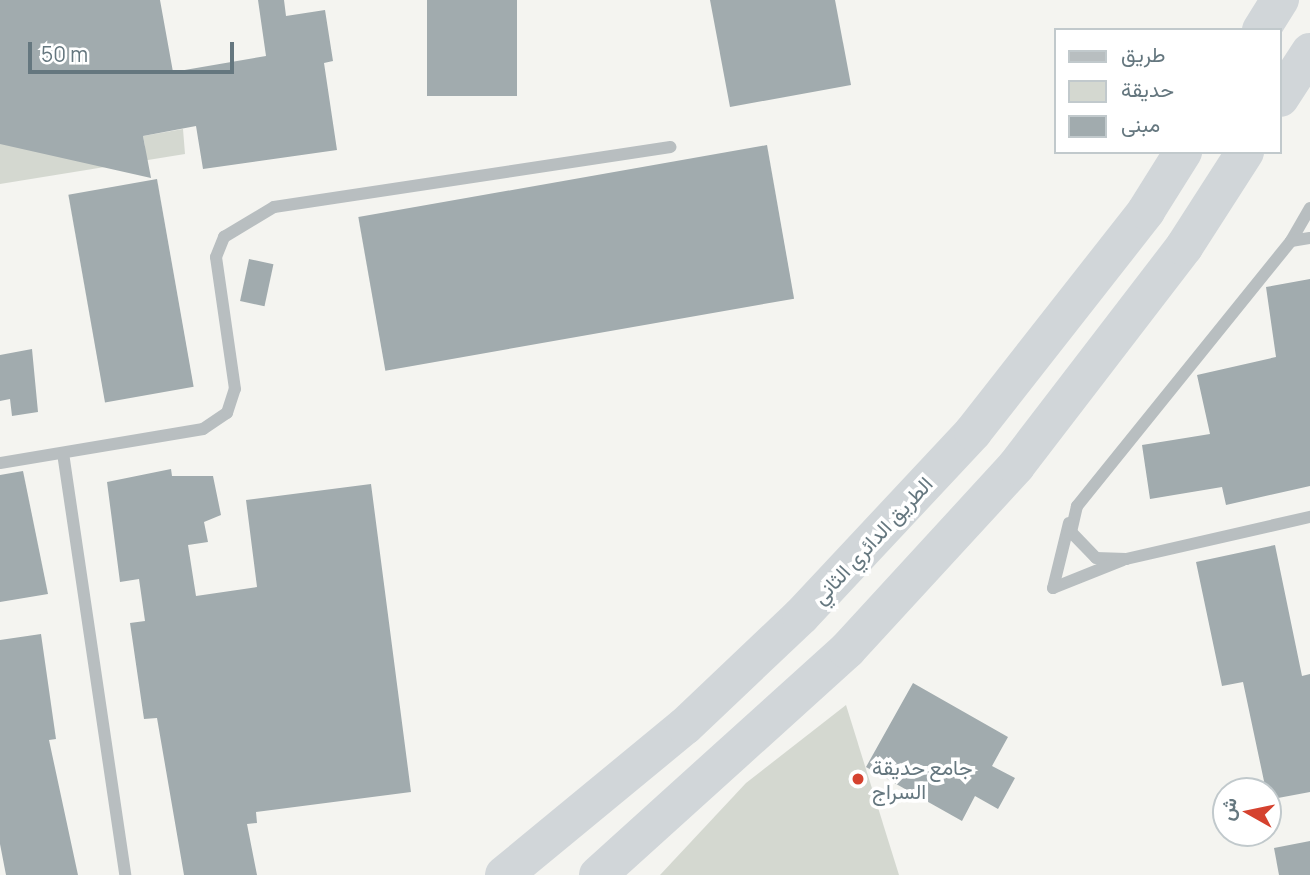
<!DOCTYPE html>
<html>
<head>
<meta charset="utf-8">
<style>
	body { margin:0 }
	#map { position:relative; width:1310px; height:875px; overflow:hidden; background:#f4f4f0; font-family:Manrope,Vazirmatn,sans-serif }
	div>[style] { position:absolute }
	.green>* { inset:0; background:#d4d8d0 }
	.building>* { inset:0; background:#a1abae; transform-origin:0 0 }
	.minor>* { height:12px; margin:-6px; padding:0 6px; transform-origin:6px; border-radius:6px; background:#b8bec0 }
	.highway>* { height:38px; margin:-19px; padding:0 19px; transform-origin:19px; border-radius:19px; background:#d1d6d9 }
	.dots>* { width:19px; height:19px; translate:-50% -50%; box-sizing:border-box; border:4px solid #fff; border-radius:50% }
	span { translate:-50% -50%; white-space:nowrap; text-align:center; line-height:1.15; -webkit-text-stroke:7px #fff; paint-order:stroke }
	.street-label { font-size:21px; color:#65777f }
	.poi-label { font-size:21px; color:#65777f }
	.left { translate:0 -50%; text-align:left }
	.legend { position:absolute; left:1054px; top:28px; width:228px; height:126px; box-sizing:border-box; background:#fff; border:2px solid #c1c9cc; margin:0; padding:9px 12px; list-style:none; font-size:21px; color:#65777f }
	.legend li { display:flex; align-items:center; gap:14px; height:35px }
	.legend b { width:35px; border:2px solid #c1c9cc }
	.north { position:absolute; left:1212px; top:777px; width:70px; height:70px; box-sizing:border-box; background:#fff; border:2px solid #c1c9cc; border-radius:50%; rotate:279deg; font-size:19px; font-weight:700; line-height:28px; text-align:center; color:#65777f }
	.north::after { content:''; display:block; margin:auto; width:24px; height:32px; background:#d5422f; clip-path:polygon(50% 0,100% 100%,50% 72%,0 100%) }
	.scale { position:absolute; left:28px; top:42px; width:206px; height:32px; box-sizing:border-box; border:4px solid #65777f; border-top:0; padding-left:9px; font-size:21px; line-height:24px; white-space:nowrap; color:#65777f; -webkit-text-stroke:5px #fff; paint-order:stroke }
</style>
</head>
<body>
<div id="map">
	<div class="green">
		<div style="clip-path:polygon(183px 129px,185px 154px,0 184px,0 144px,145px 146px,143px 136px)"></div>
		<div style="clip-path:polygon(846px 705px,899px 875px,660px 875px,746px 783px)"></div>
	</div>
	<div class="building">
		<div style="clip-path:polygon(0 0,160px 0,173px 72px,266px 56px,258px 0,284px 0,286px 16px,325px 10px,333px 61px,324px 63px,337px 150px,203px 169px,196px 126px,143px 136px,151px 178px,0 144px)"></div>
		<div style="left:427px;top:0;width:90px;height:96px"></div>
		<div style="clip-path:polygon(710px 0,835px 0,851px 85px,730px 107px)"></div>
		<div style="left:767px;top:145px;width:156px;height:415px;rotate:80deg"></div>
		<div style="left:157px;top:179px;width:211px;height:90px;rotate:80deg"></div>
		<div style="left:249px;top:259px;width:25px;height:43px;rotate:12deg"></div>
		<div style="clip-path:polygon(1310px 279px,1310px 486px,1226px 505px,1222px 487px,1150px 499px,1142px 445px,1210px 434px,1197px 375px,1276px 357px,1266px 287px)"></div>
		<div style="clip-path:polygon(32px 349px,38px 412px,12px 416px,10px 399px,0 401px,0 355px)"></div>
		<div style="clip-path:polygon(171px 469px,172px 476px,213px 476px,221px 515px,204px 522px,208px 542px,188px 545px,196px 596px,257px 587px,246px 500px,371px 484px,411px 792px,256px 812px,257px 823px,247px 824px,257px 875px,184px 875px,157px 718px,144px 719px,130px 623px,145px 621px,139px 579px,120px 582px,107px 482px)"></div>
		<div style="clip-path:polygon(23px 471px,48px 594px,0 602px,0 475px)"></div>
		<div style="clip-path:polygon(1275px 545px,1302px 676px,1310px 674px,1310px 792px,1268px 800px,1243px 682px,1222px 686px,1196px 562px)"></div>
		<div style="clip-path:polygon(41px 634px,56px 739px,49px 740px,78px 875px,6px 875px,0 844px,0 640px)"></div>
		<div style="clip-path:polygon(913px 683px,1008px 737px,992px 766px,1015px 778px,998px 809px,975px 796px,962px 821px,866px 767px)"></div>
		<div style="clip-path:polygon(1310px 841px,1310px 875px,1279px 875px,1274px 848px)"></div>
	</div>
	<div class="minor">
		<div style="left:1310px;top:208px;width:38px;rotate:120deg"></div>
		<div style="left:1291px;top:241px;width:341px;rotate:128.9deg"></div>
		<div style="left:1077px;top:506px;width:27px;rotate:103deg"></div>
		<div style="left:1071px;top:532px;width:36px;rotate:46deg"></div>
		<div style="left:1096px;top:558px;width:30px;rotate:2deg"></div>
		<div style="left:1126px;top:559px;width:189px;rotate:-12.9deg"></div>
		<div style="left:1291px;top:241px;width:19px;rotate:-9deg"></div>
		<div style="left:63px;top:453px;width:427px;rotate:81.6deg"></div>
		<div style="left:0;top:463px;width:206px;rotate:-9.5deg"></div>
		<div style="left:203px;top:429px;width:29px;rotate:-34deg"></div>
		<div style="left:227px;top:413px;width:25px;rotate:-72deg"></div>
		<div style="left:235px;top:389px;width:133px;rotate:-98.2deg"></div>
		<div style="left:216px;top:257px;width:22px;rotate:-68deg"></div>
		<div style="left:224px;top:237px;width:58px;rotate:-31deg"></div>
		<div style="left:274px;top:207px;width:401px;rotate:-8.6deg"></div>
		<div style="left:1069px;top:523px;width:67px;rotate:103.8deg"></div>
		<div style="left:1053px;top:588px;width:75px;rotate:-21.8deg"></div>
	</div>
	<div class="highway">
		<div style="left:1261px;top:30px;width:36px;rotate:-58deg"></div>
		<div style="left:1280px;top:98px;width:55px;rotate:-56.9deg"></div>
		<div style="left:504px;top:875px;width:234px;rotate:-39.5deg"></div>
		<div style="left:685px;top:726px;width:160px;rotate:-43.5deg"></div>
		<div style="left:801px;top:616px;width:252px;rotate:-46.9deg"></div>
		<div style="left:973px;top:432px;width:281px;rotate:-51.9deg"></div>
		<div style="left:1146px;top:211px;width:70px;rotate:-57.9deg"></div>
		<div style="left:598px;top:875px;width:336px;rotate:-42.1deg"></div>
		<div style="left:847px;top:650px;width:250px;rotate:-47.4deg"></div>
		<div style="left:1016px;top:466px;width:276px;rotate:-52.5deg"></div>
		<div style="left:1184px;top:247px;width:113px;rotate:-57.3deg"></div>
	</div>
	<div class="dots">
		<div style="left:858px;top:779px;background:#d5422f"></div>
	</div>
	<div class="street-label">
		<span style="left:872px;top:540px;rotate:-47deg">الطريق الدائري الثاني</span>
	</div>
	<div class="poi-label">
		<span class="left" style="left:872px;top:779px">جامع حديقة<br>السراج</span>
	</div>
	<ul class="legend">
	<li><b style="height:9px;background:#b8bec0"></b>طريق</li>
	<li><b style="height:19px;background:#d4d8d0"></b>حديقة</li>
	<li><b style="height:19px;background:#a1abae"></b>مبنى</li>
	</ul>
	<div class="north">ش</div>
	<div class="scale">50 m</div>
</div>
</body>
</html>
